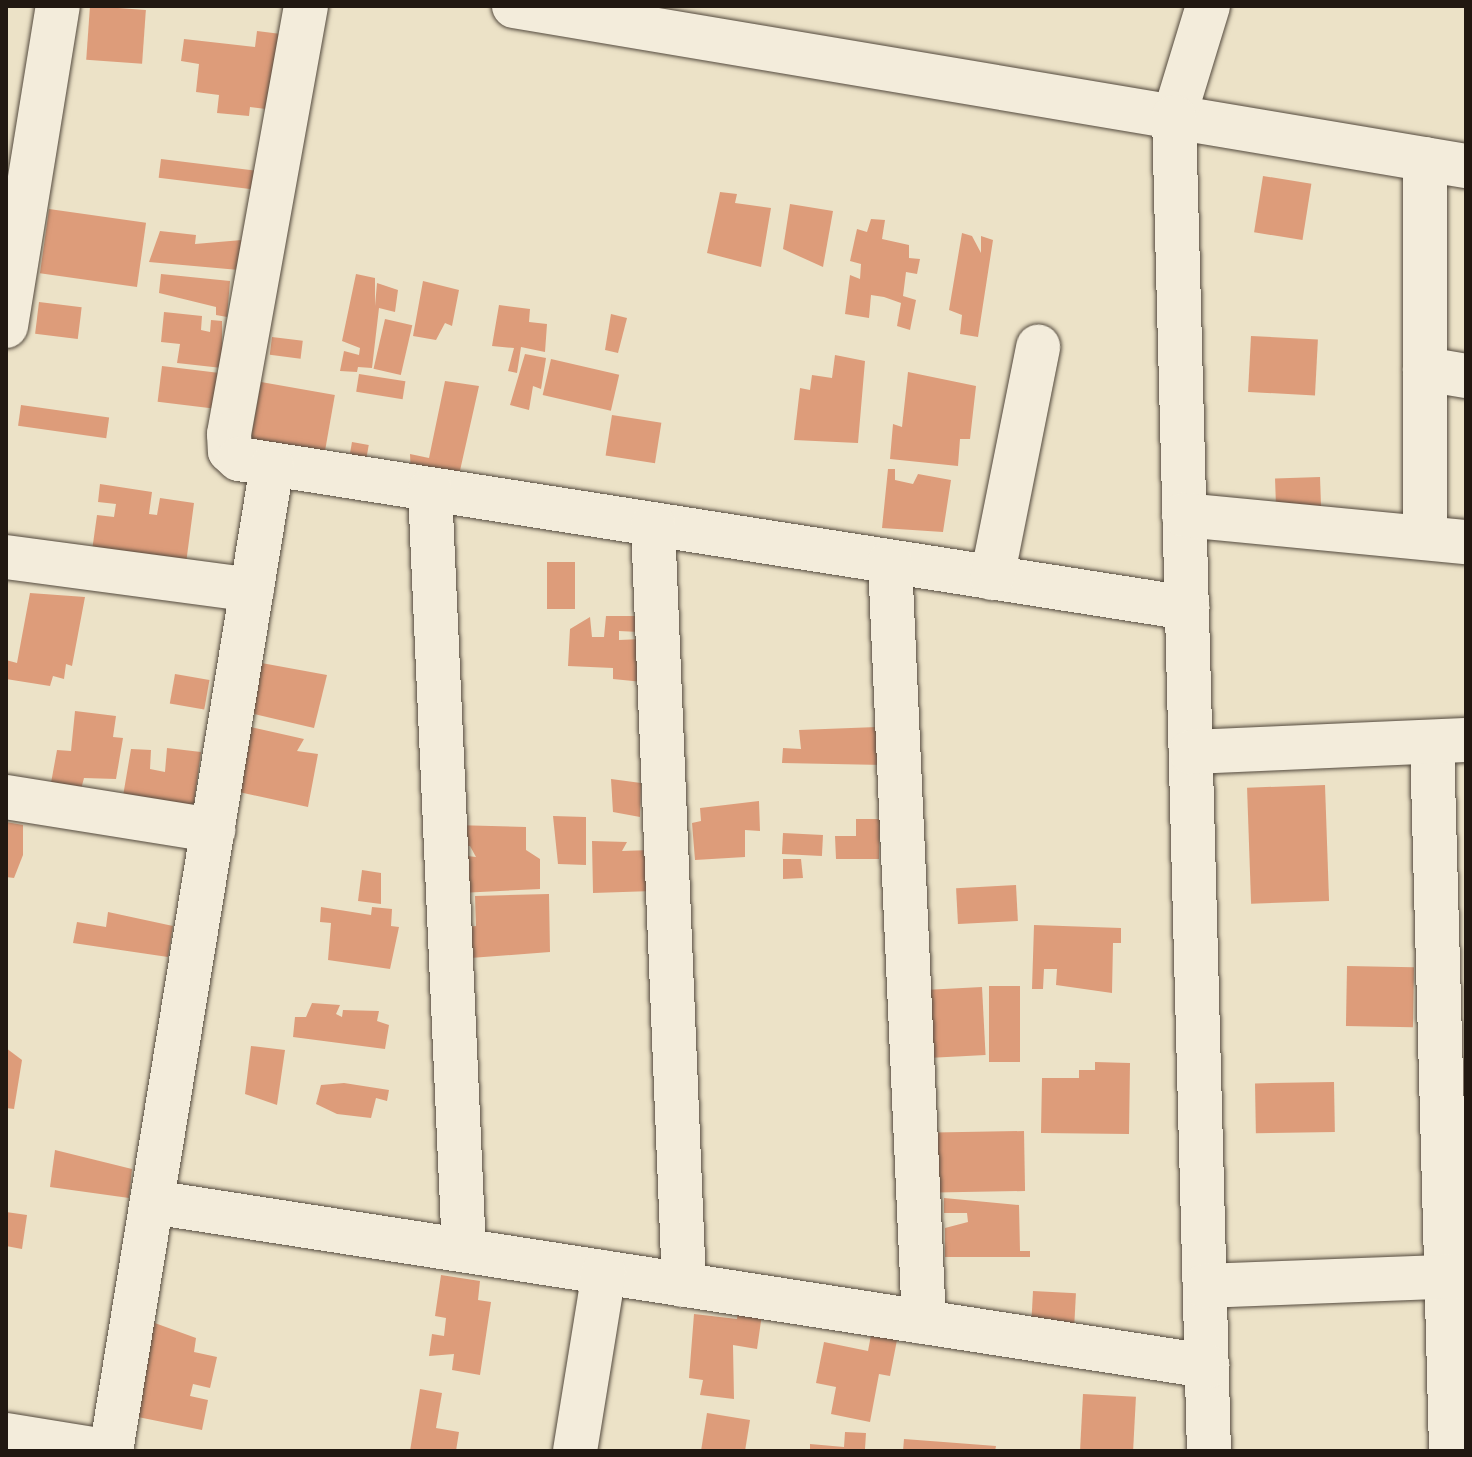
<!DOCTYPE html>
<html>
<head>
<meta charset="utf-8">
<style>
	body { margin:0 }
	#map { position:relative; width:1472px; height:1457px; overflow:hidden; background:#ece2c7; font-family:Vollkorn,serif }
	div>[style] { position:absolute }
	.building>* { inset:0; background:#dd9c7a; transform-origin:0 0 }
	.roads { filter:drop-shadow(0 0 2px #544a3e) drop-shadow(0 0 2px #544a3e) }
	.minor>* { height:44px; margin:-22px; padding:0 22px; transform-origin:22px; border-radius:22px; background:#f3ecdb }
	span { translate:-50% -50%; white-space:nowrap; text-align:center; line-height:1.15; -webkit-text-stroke:7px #f3ecdb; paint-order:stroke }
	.frame { position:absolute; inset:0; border:8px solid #211811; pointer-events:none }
</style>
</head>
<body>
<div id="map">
	<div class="building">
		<div style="left:90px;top:6px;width:56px;height:54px;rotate:4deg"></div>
		<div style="clip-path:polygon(257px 31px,281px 34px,274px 110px,250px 107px,249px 116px,217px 113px,219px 95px,196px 92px,199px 64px,181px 61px,184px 39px,255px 47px)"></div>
		<div style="left:161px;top:159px;width:94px;height:19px;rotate:7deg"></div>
		<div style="left:1263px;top:176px;width:49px;height:57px;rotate:9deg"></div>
		<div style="clip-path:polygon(720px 192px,737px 194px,735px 203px,771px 208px,761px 267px,707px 253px)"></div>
		<div style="clip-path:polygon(790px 204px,833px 211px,823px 267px,783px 249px)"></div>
		<div style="left:49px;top:209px;width:98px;height:65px;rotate:8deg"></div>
		<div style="clip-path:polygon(871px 219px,885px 220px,882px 239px,909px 245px,909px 258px,920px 259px,917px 274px,906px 272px,903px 296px,916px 300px,910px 330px,897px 326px,901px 303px,884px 297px,871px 295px,869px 318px,845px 314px,850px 275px,860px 279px,861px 264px,850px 261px,857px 229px,867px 232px)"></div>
		<div style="clip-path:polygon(160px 231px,196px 235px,195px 244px,242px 240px,239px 270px,149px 262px)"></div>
		<div style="clip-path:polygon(962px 233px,972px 236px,981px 253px,981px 236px,993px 240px,978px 337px,960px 334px,962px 315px,949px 310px)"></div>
		<div style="clip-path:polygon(161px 274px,230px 281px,227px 317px,216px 315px,216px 307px,159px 293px)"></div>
		<div style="clip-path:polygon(356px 274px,375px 278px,375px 306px,377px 283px,398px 290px,395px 312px,379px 308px,372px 368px,358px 367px,357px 372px,340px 371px,344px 351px,359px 355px,360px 348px,342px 341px)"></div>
		<div style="clip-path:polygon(423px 281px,459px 290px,452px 326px,445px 323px,436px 340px,413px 336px)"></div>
		<div style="left:39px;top:302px;width:43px;height:32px;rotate:7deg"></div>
		<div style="clip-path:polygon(499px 305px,530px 309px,529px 322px,547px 324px,545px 352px,521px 347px,517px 373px,508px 371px,514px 348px,492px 346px)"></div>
		<div style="clip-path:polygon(164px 312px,202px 316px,201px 330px,210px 332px,211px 320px,222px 321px,222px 368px,177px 363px,180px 344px,161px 342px)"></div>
		<div style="clip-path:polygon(611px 314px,627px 318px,618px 353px,605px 350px)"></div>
		<div style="left:385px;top:319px;width:28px;height:51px;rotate:13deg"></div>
		<div style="left:1251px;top:336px;width:67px;height:56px;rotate:3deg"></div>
		<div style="left:272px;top:337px;width:31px;height:18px;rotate:7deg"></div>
		<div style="clip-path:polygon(525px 354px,546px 358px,541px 389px,533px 386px,529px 410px,510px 405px)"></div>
		<div style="clip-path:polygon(835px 355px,865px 361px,858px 443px,794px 440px,800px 388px,810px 390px,812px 375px,832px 378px)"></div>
		<div style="left:551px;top:359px;width:70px;height:37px;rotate:13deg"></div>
		<div style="left:162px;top:366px;width:58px;height:36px;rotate:7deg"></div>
		<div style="clip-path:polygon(908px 372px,976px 386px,970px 439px,960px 439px,958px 466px,890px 459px,893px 424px,902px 427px)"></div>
		<div style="left:359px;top:374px;width:47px;height:18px;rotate:9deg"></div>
		<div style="clip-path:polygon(445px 381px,479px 386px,459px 475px,411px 476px,410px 454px,429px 458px)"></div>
		<div style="left:261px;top:382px;width:75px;height:72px;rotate:10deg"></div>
		<div style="left:21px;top:405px;width:89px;height:21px;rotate:8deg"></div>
		<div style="left:612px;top:415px;width:50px;height:41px;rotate:9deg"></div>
		<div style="left:352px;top:442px;width:17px;height:16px;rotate:10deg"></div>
		<div style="clip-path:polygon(888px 469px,895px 469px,895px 480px,913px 484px,918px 474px,951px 480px,943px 532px,882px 528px)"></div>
		<div style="left:1320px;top:477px;width:30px;height:45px;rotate:88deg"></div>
		<div style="clip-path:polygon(100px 484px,152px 492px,149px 514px,157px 515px,160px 498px,194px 503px,185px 571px,91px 558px,97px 515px,114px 517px,116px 504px,98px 502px)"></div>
		<div style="left:547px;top:562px;width:28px;height:47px"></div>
		<div style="clip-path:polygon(30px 593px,85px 597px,72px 666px,66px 664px,64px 679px,53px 676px,50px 686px,6px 679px,6px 660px,17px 663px)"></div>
		<div style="clip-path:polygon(606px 616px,637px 616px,639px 632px,619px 631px,619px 640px,642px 639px,643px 682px,613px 679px,613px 668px,568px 666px,570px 629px,590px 617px,592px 637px,604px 637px)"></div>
		<div style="clip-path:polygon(256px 662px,327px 675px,314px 728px,250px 713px)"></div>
		<div style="left:175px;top:674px;width:35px;height:30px;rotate:10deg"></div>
		<div style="clip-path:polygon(75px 711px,116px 716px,113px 737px,123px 738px,116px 779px,84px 778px,80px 793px,51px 783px,57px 750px,71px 751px)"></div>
		<div style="clip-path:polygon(246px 726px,304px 739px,297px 751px,318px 754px,308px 807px,234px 791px)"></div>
		<div style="clip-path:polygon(877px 727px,884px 765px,782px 763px,783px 748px,801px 749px,799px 730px)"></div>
		<div style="clip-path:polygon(167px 748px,201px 752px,193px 810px,122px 802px,131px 749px,151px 750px,150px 769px,165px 772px)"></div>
		<div style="clip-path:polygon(611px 779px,641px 783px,640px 817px,613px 812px)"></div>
		<div style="left:1325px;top:785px;width:116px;height:78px;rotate:88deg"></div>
		<div style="clip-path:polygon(759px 801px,760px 831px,745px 830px,745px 857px,695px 860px,692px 823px,701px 821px,700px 808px)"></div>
		<div style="clip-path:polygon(553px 816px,586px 817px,586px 865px,558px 864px)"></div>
		<div style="clip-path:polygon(856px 819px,880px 819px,879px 859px,836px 859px,835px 836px,856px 836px)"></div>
		<div style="clip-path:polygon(6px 822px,23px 825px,23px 855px,14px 878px,6px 877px)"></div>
		<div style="clip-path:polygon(454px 825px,526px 827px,526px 850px,540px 859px,540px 889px,460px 893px,458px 855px,476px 857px,470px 846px,453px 846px)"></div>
		<div style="left:823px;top:835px;width:21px;height:40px;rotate:93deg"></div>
		<div style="clip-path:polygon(592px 841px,627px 842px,622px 851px,651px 850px,653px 891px,593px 893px)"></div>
		<div style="clip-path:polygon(783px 859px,801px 859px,803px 878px,783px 879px)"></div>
		<div style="clip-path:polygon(362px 870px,381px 873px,381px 904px,358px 901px)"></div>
		<div style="left:1016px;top:885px;width:36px;height:60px;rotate:87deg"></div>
		<div style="clip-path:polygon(549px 894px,550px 952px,457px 959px,456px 928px,476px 926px,475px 896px)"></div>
		<div style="clip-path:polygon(321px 907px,371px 915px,372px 907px,392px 909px,391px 926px,399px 927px,390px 969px,328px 960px,331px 923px,320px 922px)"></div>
		<div style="clip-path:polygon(108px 912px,173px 926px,168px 957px,73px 943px,77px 922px,106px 927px)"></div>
		<div style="clip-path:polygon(1034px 925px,1121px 928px,1121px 943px,1113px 943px,1112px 993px,1056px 985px,1057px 969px,1044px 969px,1043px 989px,1032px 989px)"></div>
		<div style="left:1347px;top:966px;width:67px;height:60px;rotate:1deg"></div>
		<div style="left:989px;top:986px;width:31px;height:76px"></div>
		<div style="left:982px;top:987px;width:68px;height:58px;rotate:87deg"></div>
		<div style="clip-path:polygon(312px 1003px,340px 1005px,336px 1014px,342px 1017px,343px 1010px,379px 1011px,377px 1021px,389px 1025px,385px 1049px,293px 1037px,295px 1017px,306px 1017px)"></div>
		<div style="clip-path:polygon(251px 1046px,285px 1050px,277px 1105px,245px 1094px)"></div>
		<div style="clip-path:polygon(6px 1048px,22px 1060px,14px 1109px,6px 1108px)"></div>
		<div style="clip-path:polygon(1095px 1062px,1130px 1063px,1129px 1134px,1041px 1133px,1042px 1078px,1079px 1078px,1079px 1070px,1095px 1070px)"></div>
		<div style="left:1334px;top:1082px;width:50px;height:79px;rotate:89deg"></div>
		<div style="clip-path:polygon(344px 1083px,389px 1090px,387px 1101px,376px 1098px,371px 1118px,337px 1114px,316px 1104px,321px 1085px)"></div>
		<div style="left:1024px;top:1131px;width:60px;height:89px;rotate:89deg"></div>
		<div style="clip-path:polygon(55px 1150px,132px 1169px,129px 1198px,50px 1187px)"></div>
		<div style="clip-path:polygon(944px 1198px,1019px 1205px,1020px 1251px,1030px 1251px,1030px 1257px,945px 1257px,945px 1228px,968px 1222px,967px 1213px,944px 1213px)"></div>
		<div style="clip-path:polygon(6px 1212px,27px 1215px,22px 1249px,6px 1246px)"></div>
		<div style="clip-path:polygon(441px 1275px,480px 1281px,478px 1300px,491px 1302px,480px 1375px,452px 1370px,454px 1354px,429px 1356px,432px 1334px,444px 1336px,446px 1318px,435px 1316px)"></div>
		<div style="left:1033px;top:1291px;width:43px;height:38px;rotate:3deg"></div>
		<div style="clip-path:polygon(738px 1310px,762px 1314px,757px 1349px,733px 1345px,734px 1399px,700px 1395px,703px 1380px,689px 1378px,694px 1314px,737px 1319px)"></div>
		<div style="clip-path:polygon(152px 1322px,196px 1338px,194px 1352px,217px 1357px,210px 1388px,193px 1384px,190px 1396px,208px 1400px,202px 1430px,128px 1415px)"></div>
		<div style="clip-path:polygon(871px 1335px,897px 1340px,890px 1376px,879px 1374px,870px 1422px,831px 1414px,836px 1387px,816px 1383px,824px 1342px,868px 1351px)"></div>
		<div style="clip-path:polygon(420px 1389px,442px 1393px,436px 1428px,459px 1432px,456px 1451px,410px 1451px)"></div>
		<div style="left:1083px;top:1394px;width:53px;height:57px;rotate:3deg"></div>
		<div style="clip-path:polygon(707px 1413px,750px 1420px,745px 1451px,701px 1451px)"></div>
		<div style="clip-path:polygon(845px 1432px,866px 1433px,865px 1449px,810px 1451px,810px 1444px,844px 1447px)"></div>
		<div style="clip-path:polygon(904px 1439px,996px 1446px,995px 1451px,903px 1451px)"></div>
	</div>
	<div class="roads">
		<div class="minor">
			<div style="left:306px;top:6px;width:435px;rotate:100.2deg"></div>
			<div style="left:229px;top:434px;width:17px;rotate:87deg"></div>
			<div style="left:230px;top:451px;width:12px;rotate:42deg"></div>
			<div style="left:239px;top:459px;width:960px;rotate:8.93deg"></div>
			<div style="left:514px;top:6px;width:965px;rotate:9.54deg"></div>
			<div style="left:1208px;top:6px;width:116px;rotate:107deg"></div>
			<div style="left:1174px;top:117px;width:1334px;rotate:88.5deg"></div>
			<div style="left:6px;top:326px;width:324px;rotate:-80.8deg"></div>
			<div style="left:1425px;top:369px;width:42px;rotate:9.7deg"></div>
			<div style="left:430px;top:490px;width:761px;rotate:87.44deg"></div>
			<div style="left:1184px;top:515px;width:283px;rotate:5.5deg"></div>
			<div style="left:653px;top:525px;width:761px;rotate:87.66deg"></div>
			<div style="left:1425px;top:537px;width:378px;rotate:-90deg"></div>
			<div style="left:6px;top:557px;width:248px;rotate:7.6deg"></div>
			<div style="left:890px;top:562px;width:761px;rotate:87.44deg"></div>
			<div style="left:992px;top:578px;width:236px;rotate:-78.7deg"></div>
			<div style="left:1432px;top:742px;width:709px;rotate:88.46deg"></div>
			<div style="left:1191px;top:752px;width:275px;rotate:-2.5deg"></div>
			<div style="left:6px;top:797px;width:210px;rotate:9.1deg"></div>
			<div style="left:152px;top:1202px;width:1068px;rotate:8.84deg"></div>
			<div style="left:1205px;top:1286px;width:261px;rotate:-2.2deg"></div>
			<div style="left:6px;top:1435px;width:100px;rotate:9.2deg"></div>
			<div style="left:111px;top:1451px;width:998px;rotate:-80.72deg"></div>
			<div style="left:575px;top:1451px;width:181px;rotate:-80.8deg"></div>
		</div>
	</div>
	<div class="frame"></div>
</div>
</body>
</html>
